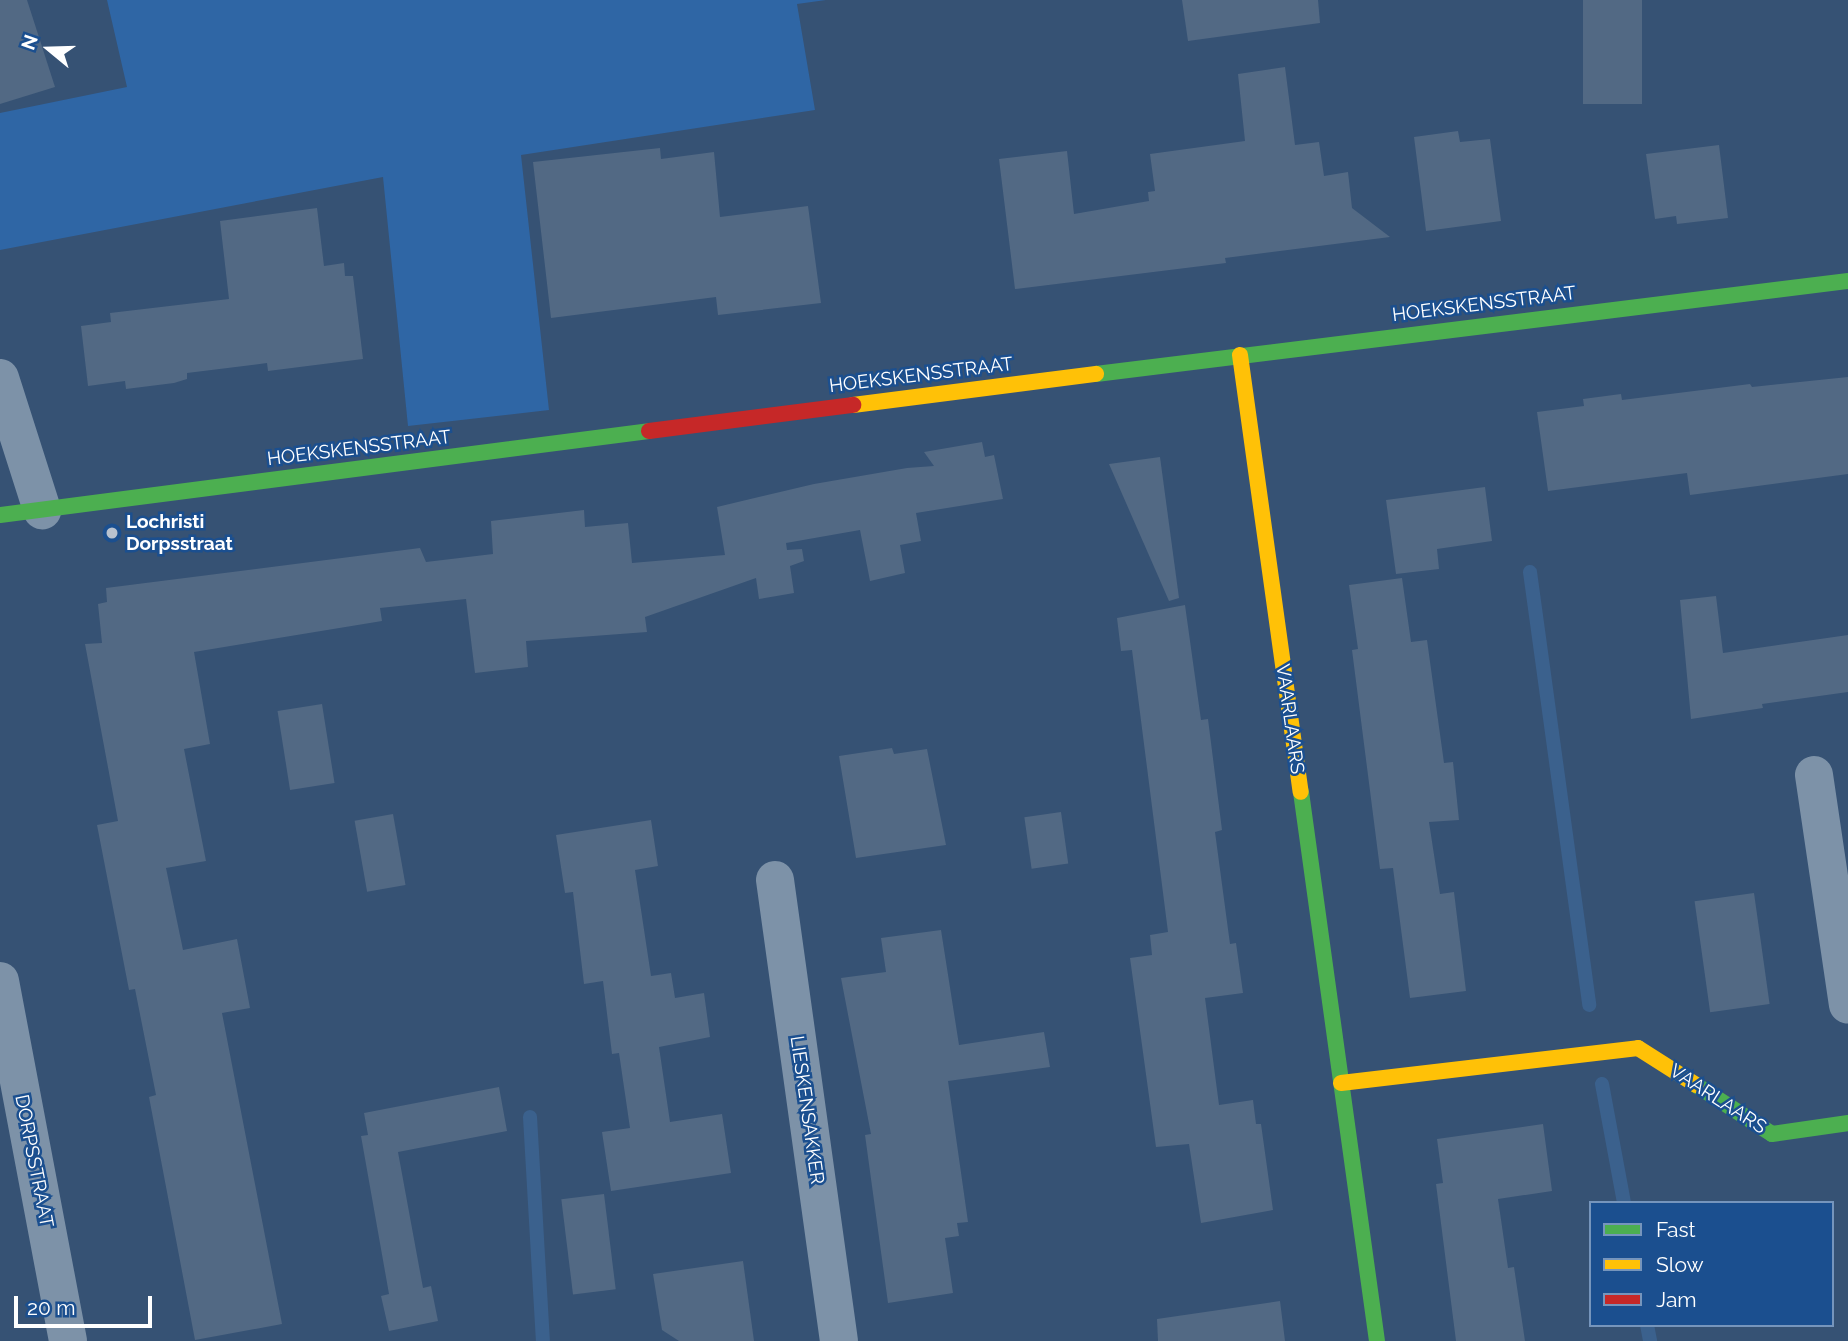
<!DOCTYPE html>
<html>
<head>
<meta charset="utf-8">
<style>
	body { margin:0 }
	#map { position:relative; width:1848px; height:1341px; overflow:hidden; background:#365274; font-family:Raleway,sans-serif }
	div>[style] { position:absolute }
	.green>* { inset:0; background:#2f66a5 }
	.stream>* { height:14px; margin:-7px; padding:0 7px; transform-origin:7px; border-radius:7px; background:#3b618d }
	.building>* { inset:0; background:#526984; transform-origin:0 0 }
	.street>* { height:38px; margin:-19px; padding:0 19px; transform-origin:19px; border-radius:19px; background:#7d92a8 }
	.fast>* { height:16px; margin:-8px; padding:0 8px; transform-origin:8px; border-radius:8px; background:#4caf50 }
	.slow>* { height:16px; margin:-8px; padding:0 8px; transform-origin:8px; border-radius:8px; background:#ffc107 }
	.jam>* { height:16px; margin:-8px; padding:0 8px; transform-origin:8px; border-radius:8px; background:#c62828 }
	.dots>* { width:19px; height:19px; translate:-50% -50%; box-sizing:border-box; border:4px solid #1b4f8f; border-radius:50% }
	span { translate:-50% -50%; white-space:nowrap; text-align:center; line-height:1.15; -webkit-text-stroke:5px #1b4f8f; paint-order:stroke }
	.street-label { font-size:19px; color:#fff }
	.poi-label { font-size:19px; color:#fff; font-weight:700 }
	.left { translate:0 -50%; text-align:left }
	.legend { position:absolute; left:1589px; top:1201px; width:245px; height:126px; box-sizing:border-box; background:#1b4f8f; border:2px solid #7695bc; margin:0; padding:9px 12px; list-style:none; font-size:21px; color:#fff }
	.legend li { display:flex; align-items:center; gap:14px; height:35px }
	.legend b { width:35px; border:2px solid #7695bc }
	.north { position:absolute; left:14px; top:14px; width:70px; height:70px; -webkit-text-stroke:5px #1b4f8f; paint-order:stroke; rotate:289deg; font-size:19px; font-weight:700; line-height:28px; text-align:center; color:#fff }
	.north::after { content:''; display:block; margin:auto; width:24px; height:32px; background:#fff; clip-path:polygon(50% 0,100% 100%,50% 72%,0 100%) }
	.scale { position:absolute; left:14px; top:1296px; width:138px; height:32px; box-sizing:border-box; border:4px solid #fff; border-top:0; padding-left:9px; font-size:21px; line-height:24px; white-space:nowrap; color:#fff; -webkit-text-stroke:5px #1b4f8f; paint-order:stroke }
</style>
</head>
<body>
<div id="map">
	<div class="green">
		<div style="clip-path:polygon(107px 0,826px 0,797px 4px,815px 110px,521px 155px,549px 410px,408px 426px,383px 177px,0 250px,0 113px,127px 87px)"></div>
	</div>
	<div class="stream">
		<div style="left:1530px;top:572px;width:437px;rotate:82.2deg"></div>
		<div style="left:1602px;top:1084px;width:121px;rotate:79.5deg"></div>
		<div style="left:530px;top:1117px;width:224px;rotate:86.7deg"></div>
		<div style="left:1647px;top:1325px;width:16px;rotate:79deg"></div>
	</div>
	<div class="building">
		<div style="clip-path:polygon(0 0,27px 0,55px 87px,0 104px)"></div>
		<div style="clip-path:polygon(1182px 0,1318px 0,1320px 23px,1188px 41px)"></div>
		<div style="left:1583px;top:0;width:59px;height:104px"></div>
		<div style="clip-path:polygon(1285px 67px,1295px 145px,1319px 142px,1324px 176px,1348px 172px,1352px 208px,1390px 237px,1225px 258px,1226px 263px,1015px 289px,999px 159px,1067px 151px,1074px 214px,1149px 201px,1148px 192px,1155px 191px,1150px 154px,1245px 141px,1238px 74px)"></div>
		<div style="clip-path:polygon(1458px 131px,1460px 142px,1490px 139px,1501px 221px,1426px 231px,1414px 137px)"></div>
		<div style="clip-path:polygon(1719px 145px,1728px 218px,1677px 224px,1676px 216px,1655px 219px,1646px 154px)"></div>
		<div style="clip-path:polygon(660px 148px,661px 159px,714px 152px,720px 217px,808px 206px,821px 303px,718px 315px,716px 297px,551px 318px,533px 162px)"></div>
		<div style="clip-path:polygon(317px 208px,324px 266px,344px 263px,345px 276px,353px 276px,363px 359px,268px 371px,267px 363px,187px 373px,187px 379px,174px 383px,126px 389px,125px 381px,88px 386px,81px 326px,111px 322px,110px 313px,229px 299px,220px 221px)"></div>
		<div style="clip-path:polygon(1848px 377px,1848px 474px,1690px 495px,1687px 473px,1548px 491px,1537px 412px,1584px 406px,1583px 399px,1621px 394px,1622px 400px,1750px 384px,1752px 387px)"></div>
		<div style="clip-path:polygon(982px 442px,985px 457px,994px 455px,1003px 499px,916px 513px,921px 541px,900px 545px,905px 573px,870px 581px,860px 530px,786px 543px,787px 550px,802px 549px,804px 561px,790px 566px,794px 593px,759px 599px,756px 578px,645px 617px,647px 632px,526px 641px,528px 667px,475px 673px,466px 599px,380px 608px,382px 621px,194px 652px,210px 744px,184px 749px,206px 861px,166px 868px,183px 950px,237px 939px,250px 1008px,222px 1013px,282px 1324px,195px 1340px,149px 1097px,156px 1095px,135px 989px,129px 990px,97px 825px,118px 821px,85px 644px,102px 643px,98px 604px,107px 602px,106px 588px,420px 548px,426px 562px,493px 554px,491px 521px,584px 510px,585px 527px,628px 523px,632px 563px,725px 555px,717px 507px,814px 484px,907px 468px,934px 466px,924px 452px)"></div>
		<div style="clip-path:polygon(1160px 457px,1179px 598px,1169px 601px,1109px 464px)"></div>
		<div style="clip-path:polygon(1485px 487px,1492px 541px,1437px 549px,1439px 569px,1396px 574px,1386px 500px)"></div>
		<div style="clip-path:polygon(1402px 578px,1411px 642px,1427px 640px,1444px 763px,1453px 762px,1459px 820px,1429px 822px,1440px 894px,1454px 892px,1466px 991px,1410px 998px,1393px 868px,1380px 869px,1352px 650px,1358px 649px,1349px 585px)"></div>
		<div style="clip-path:polygon(1716px 596px,1723px 653px,1848px 635px,1848px 692px,1762px 704px,1763px 708px,1691px 719px,1680px 600px)"></div>
		<div style="clip-path:polygon(1185px 605px,1201px 720px,1208px 719px,1222px 830px,1215px 832px,1230px 944px,1236px 943px,1243px 993px,1205px 998px,1219px 1105px,1253px 1100px,1256px 1124px,1261px 1124px,1273px 1210px,1201px 1223px,1189px 1144px,1156px 1147px,1130px 958px,1152px 955px,1150px 935px,1168px 932px,1132px 650px,1121px 651px,1117px 618px)"></div>
		<div style="left:322px;top:704px;width:80px;height:45px;rotate:81deg"></div>
		<div style="clip-path:polygon(892px 748px,894px 754px,927px 749px,946px 845px,856px 858px,839px 756px)"></div>
		<div style="left:1061px;top:812px;width:52px;height:37px;rotate:82deg"></div>
		<div style="left:393px;top:814px;width:72px;height:39px;rotate:80deg"></div>
		<div style="clip-path:polygon(651px 820px,658px 866px,635px 870px,651px 976px,671px 973px,675px 998px,704px 993px,710px 1037px,659px 1047px,670px 1122px,722px 1114px,731px 1173px,611px 1191px,602px 1132px,630px 1128px,619px 1053px,612px 1054px,603px 981px,584px 984px,573px 892px,565px 893px,556px 835px)"></div>
		<div style="left:1754px;top:893px;width:112px;height:60px;rotate:82deg"></div>
		<div style="clip-path:polygon(941px 930px,959px 1045px,1044px 1032px,1050px 1067px,948px 1081px,968px 1222px,957px 1223px,959px 1236px,945px 1238px,953px 1293px,888px 1303px,865px 1135px,871px 1134px,841px 978px,886px 972px,881px 938px)"></div>
		<div style="clip-path:polygon(499px 1087px,507px 1131px,398px 1152px,423px 1288px,431px 1286px,438px 1321px,389px 1331px,381px 1296px,389px 1294px,361px 1136px,368px 1135px,364px 1113px)"></div>
		<div style="clip-path:polygon(1543px 1124px,1552px 1191px,1498px 1199px,1508px 1268px,1514px 1267px,1525px 1341px,1456px 1341px,1436px 1184px,1443px 1183px,1437px 1139px)"></div>
		<div style="left:604px;top:1194px;width:96px;height:43px;rotate:83deg"></div>
		<div style="clip-path:polygon(743px 1261px,754px 1341px,679px 1341px,662px 1330px,653px 1274px)"></div>
		<div style="clip-path:polygon(1280px 1301px,1285px 1341px,1158px 1341px,1157px 1319px)"></div>
	</div>
	<div class="street">
		<div style="left:0;top:378px;width:139px;rotate:72.3deg"></div>
		<div style="left:1814px;top:775px;width:232px;rotate:81.6deg"></div>
		<div style="left:775px;top:880px;width:465px;rotate:82.1deg"></div>
		<div style="left:0;top:981px;width:366px;rotate:79.3deg"></div>
	</div>
	<div class="fast">
		<div style="left:1096px;top:374px;width:758px;rotate:-7.05deg"></div>
		<div style="left:0;top:515px;width:654px;rotate:-7.37deg"></div>
		<div style="left:1301px;top:792px;width:554px;rotate:82.12deg"></div>
		<div style="left:1696px;top:1085px;width:90px;rotate:32.8deg"></div>
		<div style="left:1772px;top:1134px;width:77px;rotate:-8.2deg"></div>
	</div>
	<div class="slow">
		<div style="left:1240px;top:355px;width:441px;rotate:82.1deg"></div>
		<div style="left:853px;top:405px;width:245px;rotate:-7.3deg"></div>
		<div style="left:1341px;top:1083px;width:299px;rotate:-6.7deg"></div>
		<div style="left:1638px;top:1048px;width:69px;rotate:32.5deg"></div>
	</div>
	<div class="jam">
		<div style="left:649px;top:431px;width:206px;rotate:-7.3deg"></div>
	</div>
	<div class="dots">
		<div style="left:112px;top:533px;background:#b9c2ce"></div>
	</div>
	<div class="street-label">
		<span style="left:1484px;top:304px;rotate:-7deg">HOEKSKENSSTRAAT</span>
		<span style="left:921px;top:375px;rotate:-7deg">HOEKSKENSSTRAAT</span>
		<span style="left:359px;top:448px;rotate:-7deg">HOEKSKENSSTRAAT</span>
		<span style="left:1290px;top:719px;rotate:82deg">VAARLAARS</span>
		<span style="left:1718px;top:1099px;rotate:33deg">VAARLAARS</span>
		<span style="left:807px;top:1110px;rotate:82deg">LIESKENSAKKER</span>
		<span style="left:34px;top:1161px;rotate:79deg">DORPSSTRAAT</span>
	</div>
	<div class="poi-label">
		<span class="left" style="left:126px;top:533px">Lochristi<br>Dorpsstraat</span>
	</div>
	<ul class="legend">
	<li><b style="height:9px;background:#4caf50"></b>Fast</li>
	<li><b style="height:9px;background:#ffc107"></b>Slow</li>
	<li><b style="height:9px;background:#c62828"></b>Jam</li>
	</ul>
	<div class="north">N</div>
	<div class="scale">20 m</div>
</div>
</body>
</html>
